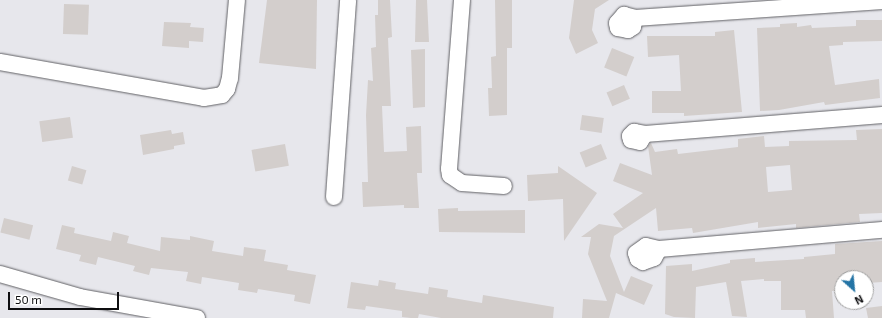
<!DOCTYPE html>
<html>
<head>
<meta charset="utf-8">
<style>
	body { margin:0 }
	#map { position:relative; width:882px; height:318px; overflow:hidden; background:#e7e7ec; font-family:"Exo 2",sans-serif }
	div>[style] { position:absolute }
	.building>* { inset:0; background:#d3cecc; transform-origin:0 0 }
	.roads { filter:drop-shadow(0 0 1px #616165) drop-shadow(0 0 1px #616165) }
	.minor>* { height:16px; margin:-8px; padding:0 8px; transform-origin:8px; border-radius:8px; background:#fff }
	span { translate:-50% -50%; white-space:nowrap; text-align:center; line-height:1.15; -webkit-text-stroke:3px #fff; paint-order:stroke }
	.north { position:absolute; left:834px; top:270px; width:40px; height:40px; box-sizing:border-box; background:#fff; border:1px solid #9f9f9f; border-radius:50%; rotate:153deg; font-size:11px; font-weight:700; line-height:16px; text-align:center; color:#0e0e10 }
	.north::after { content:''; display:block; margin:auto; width:14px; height:18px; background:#2474a5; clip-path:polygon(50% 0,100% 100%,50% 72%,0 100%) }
	.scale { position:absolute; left:8px; top:292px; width:111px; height:18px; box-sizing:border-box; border:2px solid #0e0e10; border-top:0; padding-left:5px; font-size:12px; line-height:14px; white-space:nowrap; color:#0e0e10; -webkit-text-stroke:3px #fff; paint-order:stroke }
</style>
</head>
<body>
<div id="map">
	<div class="building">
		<div style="clip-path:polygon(267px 0,317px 0,316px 69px,259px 63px)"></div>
		<div style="clip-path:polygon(378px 0,390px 0,392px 37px,388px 38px,391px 106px,382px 106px,384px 152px,407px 151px,406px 127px,421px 126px,422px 173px,417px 173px,419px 208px,404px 208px,404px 205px,363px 207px,362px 182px,368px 182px,366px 115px,368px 80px,373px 81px,371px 48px,376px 47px,375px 15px,378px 15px)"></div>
		<div style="clip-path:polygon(416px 0,427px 0,429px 42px,415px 42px)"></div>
		<div style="clip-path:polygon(495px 0,512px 0,512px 48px,507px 48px,507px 115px,489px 116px,488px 88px,492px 88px,491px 57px,496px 56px)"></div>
		<div style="clip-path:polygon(574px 0,609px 0,595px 9px,592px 30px,598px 43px,576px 54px,569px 38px)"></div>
		<div style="left:64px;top:4px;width:25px;height:30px;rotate:2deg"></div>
		<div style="clip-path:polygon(856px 20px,882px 20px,882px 41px,843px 42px,843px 45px,829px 46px,835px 85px,879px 79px,880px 98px,825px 105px,824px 102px,779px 110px,760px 111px,757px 28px,780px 27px,780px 24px,797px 23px,797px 27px,811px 25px,812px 28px,856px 26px)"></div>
		<div style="clip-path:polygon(164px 22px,191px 23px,190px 27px,204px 28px,203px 42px,189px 41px,189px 48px,162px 46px)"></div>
		<div style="clip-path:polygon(734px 30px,742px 112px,684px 116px,684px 113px,652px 113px,652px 91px,681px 91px,679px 55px,648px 57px,647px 36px,715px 36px,715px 32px)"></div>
		<div style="left:612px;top:48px;width:24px;height:21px;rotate:22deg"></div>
		<div style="clip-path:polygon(425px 49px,425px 107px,413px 108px,411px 50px)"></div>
		<div style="left:624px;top:85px;width:15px;height:19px;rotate:67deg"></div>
		<div style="left:582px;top:115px;width:22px;height:15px;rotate:8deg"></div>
		<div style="left:70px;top:117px;width:21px;height:31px;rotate:82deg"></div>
		<div style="clip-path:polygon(evenodd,882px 129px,882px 213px,859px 214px,860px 222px,796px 228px,796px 224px,758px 228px,758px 222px,693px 233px,692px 228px,658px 231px,656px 208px,614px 236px,610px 256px,624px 292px,631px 276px,653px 285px,644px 305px,616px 293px,609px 318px,582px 318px,583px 299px,607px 301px,588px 254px,591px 237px,581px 237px,599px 224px,623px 228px,613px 214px,643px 193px,613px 181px,620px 163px,652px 175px,648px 146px,651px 143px,655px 152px,677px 149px,678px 154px,738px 147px,738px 139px,764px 136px,765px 147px,789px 146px,789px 141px,857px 140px,856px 130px,882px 129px,790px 165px,792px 190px,768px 192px,766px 167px,790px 165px)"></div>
		<div style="clip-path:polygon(171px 130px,172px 134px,183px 132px,185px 144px,174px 146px,174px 149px,143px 155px,140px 135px)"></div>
		<div style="left:285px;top:144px;width:22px;height:34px;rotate:80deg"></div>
		<div style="left:601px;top:144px;width:16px;height:23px;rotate:68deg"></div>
		<div style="left:72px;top:166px;width:15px;height:15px;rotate:16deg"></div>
		<div style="clip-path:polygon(558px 166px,597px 193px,564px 241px,563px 199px,528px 201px,527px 175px,558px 173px)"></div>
		<div style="clip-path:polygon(458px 208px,458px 211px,525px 210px,525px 233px,439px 232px,438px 209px)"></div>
		<div style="left:4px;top:218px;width:30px;height:15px;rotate:14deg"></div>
		<div style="clip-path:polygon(62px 225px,75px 228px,74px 233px,111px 241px,113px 232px,129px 236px,127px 243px,160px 251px,161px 237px,190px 240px,190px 236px,214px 241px,212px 251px,243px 256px,244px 247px,266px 250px,264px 261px,288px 265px,287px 270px,316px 275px,310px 304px,294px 301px,295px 295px,258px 289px,257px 293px,238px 290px,239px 283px,202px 277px,201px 284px,186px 281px,188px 272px,151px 268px,149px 275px,133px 271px,135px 266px,98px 257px,96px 265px,79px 261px,81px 255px,56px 249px)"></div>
		<div style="clip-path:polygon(882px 241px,882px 282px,868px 283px,868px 278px,842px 278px,842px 291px,832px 291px,834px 318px,806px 318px,805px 310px,781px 310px,781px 281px,764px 281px,764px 279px,741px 281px,747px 317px,732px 316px,726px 282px,696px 287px,695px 318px,674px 317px,665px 314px,666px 266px,692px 264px,692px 271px,730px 263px,730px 260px,755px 258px,755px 262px,804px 259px,804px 257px,835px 254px,835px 244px)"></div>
		<div style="clip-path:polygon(379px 280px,396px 283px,395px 289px,428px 294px,429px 287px,448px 290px,447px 297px,482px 303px,483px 295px,554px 307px,553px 318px,441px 318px,419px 314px,418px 318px,411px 318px,402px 317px,402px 311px,366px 306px,365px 310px,347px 308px,351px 282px,378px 286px)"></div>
		<div style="clip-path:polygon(882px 306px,882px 318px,868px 318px,866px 308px)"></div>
	</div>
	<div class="roads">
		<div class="minor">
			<div style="left:462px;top:0;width:169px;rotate:94.4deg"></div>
			<div style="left:449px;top:169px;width:6px;rotate:81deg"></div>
			<div style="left:450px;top:175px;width:14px;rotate:34deg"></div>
			<div style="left:462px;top:183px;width:42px;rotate:4.1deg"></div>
			<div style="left:635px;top:18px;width:9px;rotate:103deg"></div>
			<div style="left:633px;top:27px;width:6px;rotate:149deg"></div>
			<div style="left:628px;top:30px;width:10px;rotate:-169deg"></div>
			<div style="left:618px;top:28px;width:5px;rotate:-101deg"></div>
			<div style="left:617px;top:23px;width:11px;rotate:-49deg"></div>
			<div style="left:624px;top:15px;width:11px;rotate:15deg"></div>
			<div style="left:635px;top:18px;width:248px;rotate:-3.9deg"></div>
			<div style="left:0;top:62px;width:207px;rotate:10deg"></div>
			<div style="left:204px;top:98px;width:18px;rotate:-9deg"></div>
			<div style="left:222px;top:95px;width:8px;rotate:-50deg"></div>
			<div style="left:227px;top:89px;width:11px;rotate:-75deg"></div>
			<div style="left:230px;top:78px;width:78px;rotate:-84.9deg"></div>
			<div style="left:645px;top:134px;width:9px;rotate:122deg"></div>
			<div style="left:640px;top:142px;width:9px;rotate:-167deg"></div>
			<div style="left:631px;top:140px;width:4px;rotate:-104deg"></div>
			<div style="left:630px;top:136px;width:6px;rotate:-45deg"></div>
			<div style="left:634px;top:132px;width:11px;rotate:10deg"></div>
			<div style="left:645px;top:134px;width:238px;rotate:-4.6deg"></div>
			<div style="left:334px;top:197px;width:197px;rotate:-85.9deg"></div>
			<div style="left:659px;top:249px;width:10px;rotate:119deg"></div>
			<div style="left:654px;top:258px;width:12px;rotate:160deg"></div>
			<div style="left:643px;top:262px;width:6px;rotate:-149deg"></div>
			<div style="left:638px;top:259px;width:6px;rotate:-108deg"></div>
			<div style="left:636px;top:253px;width:12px;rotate:-35deg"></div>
			<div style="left:646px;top:246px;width:13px;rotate:13deg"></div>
			<div style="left:659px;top:249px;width:224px;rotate:-4.9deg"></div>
			<div style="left:0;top:274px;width:83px;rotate:16deg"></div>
			<div style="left:80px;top:297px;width:119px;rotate:10.2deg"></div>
		</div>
	</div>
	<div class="north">N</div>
	<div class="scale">50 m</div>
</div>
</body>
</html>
